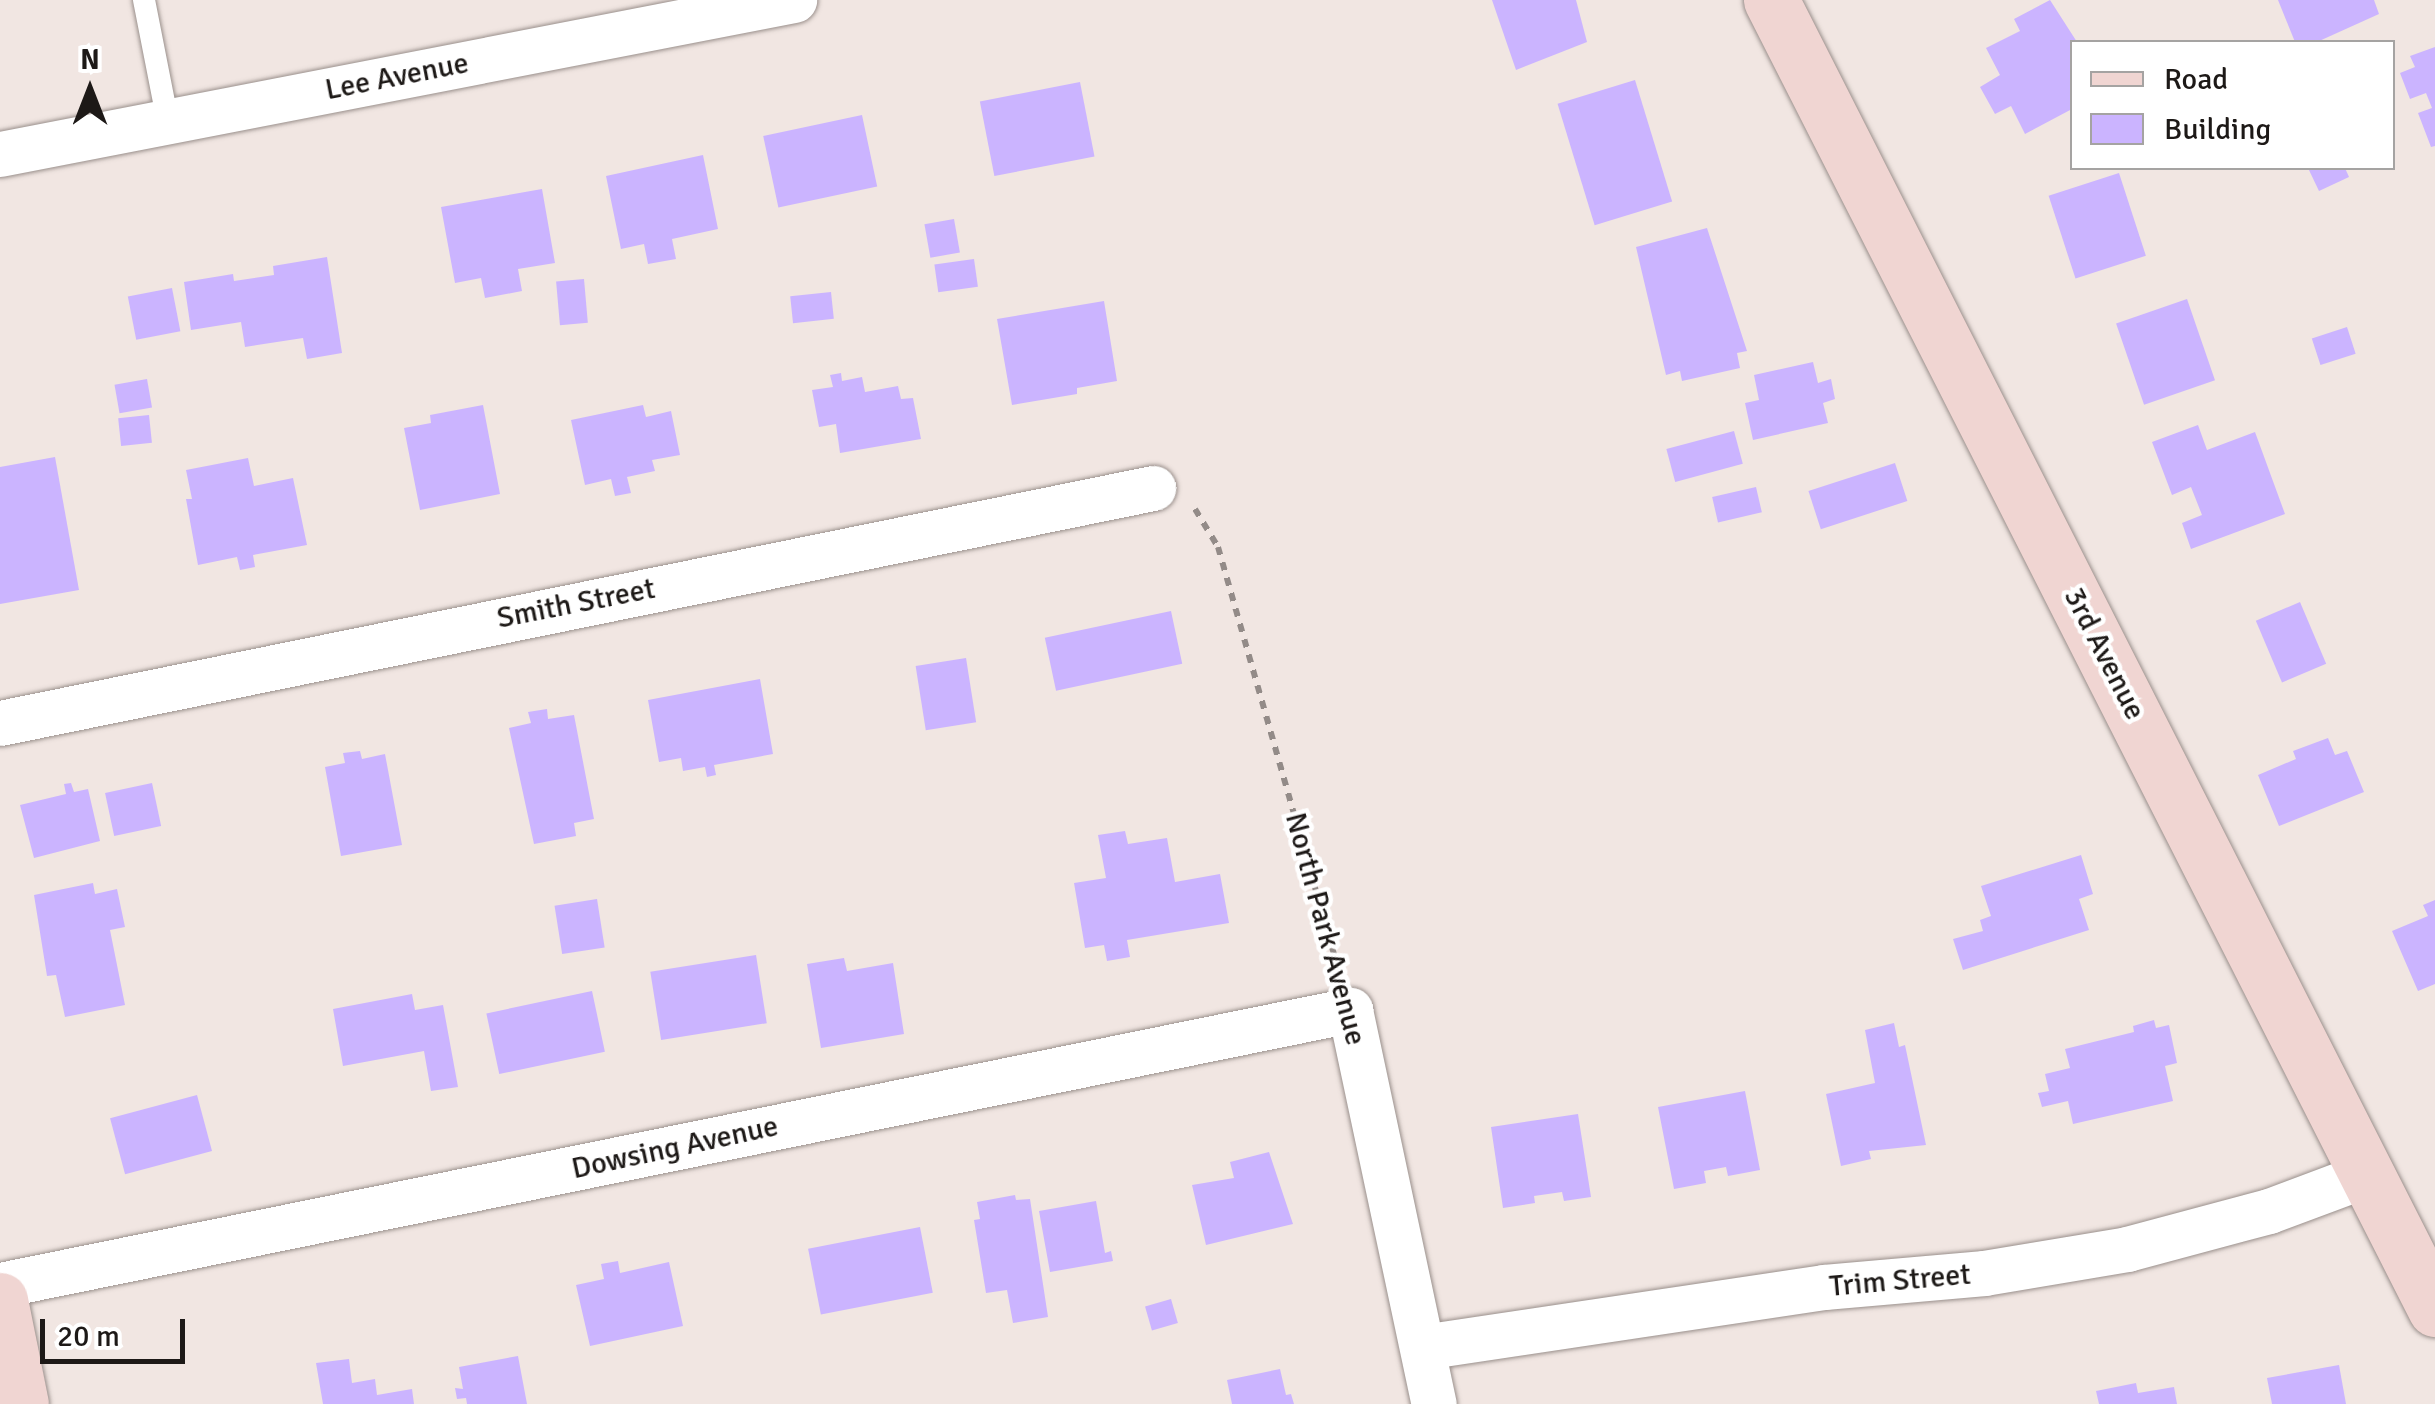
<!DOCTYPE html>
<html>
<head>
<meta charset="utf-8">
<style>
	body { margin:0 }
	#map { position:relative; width:2435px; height:1404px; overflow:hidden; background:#f1e6e2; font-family:Signika,sans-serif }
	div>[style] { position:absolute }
	.building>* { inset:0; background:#cbb4ff; transform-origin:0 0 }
	.path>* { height:6px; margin-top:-3px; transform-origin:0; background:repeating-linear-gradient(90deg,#938b88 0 8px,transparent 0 16px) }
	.roads { filter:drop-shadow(0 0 2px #9a908c) drop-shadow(0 0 2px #9a908c) }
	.lane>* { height:22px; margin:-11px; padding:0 11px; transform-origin:11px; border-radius:11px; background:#fff }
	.street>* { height:45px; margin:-22.5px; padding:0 22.5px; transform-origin:22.5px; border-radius:22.5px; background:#fff }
	.secondary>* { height:55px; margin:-27.5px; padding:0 27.5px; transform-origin:27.5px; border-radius:27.5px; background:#f0d5d2 }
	span { translate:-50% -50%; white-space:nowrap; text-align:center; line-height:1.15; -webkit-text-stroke:9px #fff; paint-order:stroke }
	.street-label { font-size:30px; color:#1d1917 }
	.legend { position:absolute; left:2070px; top:40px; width:325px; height:130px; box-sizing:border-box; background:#fff; border:2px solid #a5a3a2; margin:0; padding:12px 18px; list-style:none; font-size:30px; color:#1d1917 }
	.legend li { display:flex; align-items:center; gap:20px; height:50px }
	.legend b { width:50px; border:2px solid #a5a3a2 }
	.north { position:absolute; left:40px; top:40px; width:100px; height:100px; -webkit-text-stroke:8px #fff; paint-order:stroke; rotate:0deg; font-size:28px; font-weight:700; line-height:40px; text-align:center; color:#1d1917 }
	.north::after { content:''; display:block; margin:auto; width:35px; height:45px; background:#1d1917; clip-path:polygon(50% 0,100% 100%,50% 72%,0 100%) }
	.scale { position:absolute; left:40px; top:1319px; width:145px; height:45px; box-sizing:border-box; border:5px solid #1d1917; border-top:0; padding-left:12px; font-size:30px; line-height:35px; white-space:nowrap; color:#1d1917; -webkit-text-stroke:8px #fff; paint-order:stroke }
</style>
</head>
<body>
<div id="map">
	<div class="building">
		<div style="clip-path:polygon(1492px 0,1576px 0,1587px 42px,1516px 70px)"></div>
		<div style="clip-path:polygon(2050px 0,2077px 42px,2072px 42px,2072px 109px,2025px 134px,2011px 106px,1995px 114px,1980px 87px,2000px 75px,1986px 48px,2020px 31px,2014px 19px)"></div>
		<div style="clip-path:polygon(2278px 0,2374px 0,2379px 14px,2317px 42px,2295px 42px)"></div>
		<div style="clip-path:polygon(2435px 47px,2435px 146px,2431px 147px,2418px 113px,2432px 108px,2426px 93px,2410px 99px,2400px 73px,2415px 67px,2410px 56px)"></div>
		<div style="left:1635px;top:80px;width:127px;height:81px;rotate:73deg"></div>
		<div style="left:1080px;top:82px;width:76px;height:102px;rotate:79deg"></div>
		<div style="left:862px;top:115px;width:73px;height:101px;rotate:78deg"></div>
		<div style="clip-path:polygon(703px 155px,718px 229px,672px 239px,676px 259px,648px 264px,644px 244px,621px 249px,606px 176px)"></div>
		<div style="clip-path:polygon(2308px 168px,2345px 168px,2349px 177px,2319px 191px)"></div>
		<div style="left:2119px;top:173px;width:87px;height:74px;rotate:72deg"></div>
		<div style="clip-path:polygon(542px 189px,555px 263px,518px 269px,522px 291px,485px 298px,481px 278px,455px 283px,441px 207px)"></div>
		<div style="left:954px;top:219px;width:34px;height:30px;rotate:80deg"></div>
		<div style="clip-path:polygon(1707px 228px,1747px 351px,1737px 353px,1740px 368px,1682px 381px,1680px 371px,1666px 375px,1636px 247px)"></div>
		<div style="clip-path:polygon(327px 257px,342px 353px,307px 359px,303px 338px,245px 347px,241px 322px,191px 330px,184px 282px,233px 274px,234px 281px,274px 275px,273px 266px)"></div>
		<div style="left:974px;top:259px;width:28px;height:40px;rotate:82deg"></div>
		<div style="left:584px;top:279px;width:44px;height:28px;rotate:85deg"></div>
		<div style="left:172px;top:288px;width:44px;height:45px;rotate:79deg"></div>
		<div style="left:831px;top:292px;width:27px;height:41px;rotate:84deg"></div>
		<div style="left:2187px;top:299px;width:86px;height:75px;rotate:71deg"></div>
		<div style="clip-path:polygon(1104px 301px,1117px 381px,1077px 388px,1077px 394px,1012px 405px,997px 319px)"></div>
		<div style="left:2347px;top:327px;width:28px;height:37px;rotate:72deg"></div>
		<div style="clip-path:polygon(1813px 362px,1818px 383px,1831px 379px,1835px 399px,1823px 403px,1828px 423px,1753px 440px,1745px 403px,1759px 400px,1754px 375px)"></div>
		<div style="clip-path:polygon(841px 373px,842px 381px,862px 377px,865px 392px,898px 386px,901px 399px,913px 398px,921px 439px,840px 453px,836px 424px,819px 427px,812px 390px,833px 387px,830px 375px)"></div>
		<div style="left:147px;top:379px;width:29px;height:33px;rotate:80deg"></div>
		<div style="clip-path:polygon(483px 405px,500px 494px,420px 510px,404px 428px,431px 423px,430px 415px)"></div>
		<div style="clip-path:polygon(643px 405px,646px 417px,671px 411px,680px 455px,652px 460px,655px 471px,627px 477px,631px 493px,615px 496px,611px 479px,585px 485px,571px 420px)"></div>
		<div style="left:149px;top:415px;width:28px;height:31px;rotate:84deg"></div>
		<div style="clip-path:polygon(2198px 425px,2207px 450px,2255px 432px,2285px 514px,2191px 549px,2182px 523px,2202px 515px,2191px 487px,2172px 495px,2152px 442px)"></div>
		<div style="left:1734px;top:431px;width:34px;height:70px;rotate:75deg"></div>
		<div style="clip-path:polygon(55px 457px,79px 590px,0 604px,0 467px)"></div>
		<div style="clip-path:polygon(248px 458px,254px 486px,293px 478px,307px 545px,253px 555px,255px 567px,240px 570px,237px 557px,198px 565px,186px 499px,192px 499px,186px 470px)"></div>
		<div style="left:1895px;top:463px;width:40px;height:91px;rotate:72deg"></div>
		<div style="left:1756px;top:487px;width:26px;height:45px;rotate:77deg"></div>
		<div style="left:2300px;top:602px;width:67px;height:48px;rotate:67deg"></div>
		<div style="left:1171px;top:611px;width:54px;height:129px;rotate:78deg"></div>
		<div style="left:966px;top:658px;width:65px;height:51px;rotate:81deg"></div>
		<div style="clip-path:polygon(760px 679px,773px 754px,714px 765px,716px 775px,707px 777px,705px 767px,683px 771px,681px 758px,659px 762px,648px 700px)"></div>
		<div style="clip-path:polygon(547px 709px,548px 719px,574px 715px,594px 819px,574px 823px,576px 836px,534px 844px,509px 728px,531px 723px,528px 712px)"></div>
		<div style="clip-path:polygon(2328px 738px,2335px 755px,2347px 751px,2364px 792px,2279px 826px,2258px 775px,2296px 759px,2293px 751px)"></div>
		<div style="clip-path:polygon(360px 751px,362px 759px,385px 754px,402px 845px,341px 856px,325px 767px,345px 763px,343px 753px)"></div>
		<div style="clip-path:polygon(71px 783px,74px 792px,88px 789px,100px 841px,34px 858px,20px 805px,66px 794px,64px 784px)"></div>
		<div style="left:152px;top:783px;width:44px;height:48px;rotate:78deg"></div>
		<div style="clip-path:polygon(1125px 831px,1128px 844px,1167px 838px,1175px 882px,1220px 874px,1229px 923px,1127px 940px,1130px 957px,1107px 961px,1104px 945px,1085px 948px,1074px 883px,1106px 878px,1098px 835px)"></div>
		<div style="clip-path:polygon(2081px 855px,2093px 894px,2079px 899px,2089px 930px,1963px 970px,1953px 939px,1983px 931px,1980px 920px,1991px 916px,1981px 886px)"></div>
		<div style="clip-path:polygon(93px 883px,95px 894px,117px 889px,125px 927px,110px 930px,125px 1005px,65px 1017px,56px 975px,47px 976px,34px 895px)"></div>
		<div style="left:597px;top:899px;width:49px;height:43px;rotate:81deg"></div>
		<div style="clip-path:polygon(2435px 900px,2435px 984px,2418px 991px,2392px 931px,2428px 916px,2423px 905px)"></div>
		<div style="left:756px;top:955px;width:69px;height:107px;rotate:81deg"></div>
		<div style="clip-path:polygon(844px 958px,847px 971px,893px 963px,904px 1034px,821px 1048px,807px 964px)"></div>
		<div style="left:592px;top:991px;width:62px;height:108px;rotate:78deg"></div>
		<div style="clip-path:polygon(412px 994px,415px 1010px,443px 1005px,458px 1087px,431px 1091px,424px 1051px,343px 1066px,333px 1009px)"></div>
		<div style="clip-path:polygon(2154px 1020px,2156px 1028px,2169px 1025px,2177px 1063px,2165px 1066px,2173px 1101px,2073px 1124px,2068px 1101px,2042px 1107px,2038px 1093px,2049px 1091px,2045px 1074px,2070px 1068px,2065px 1049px,2134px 1032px,2133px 1026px)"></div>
		<div style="clip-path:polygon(1894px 1023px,1899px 1047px,1905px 1045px,1926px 1145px,1869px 1151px,1871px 1159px,1841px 1166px,1826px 1094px,1875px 1083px,1865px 1030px)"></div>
		<div style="clip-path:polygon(1745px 1091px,1760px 1170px,1728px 1176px,1726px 1167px,1704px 1171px,1706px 1183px,1674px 1189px,1658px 1107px)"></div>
		<div style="left:197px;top:1095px;width:58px;height:90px;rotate:75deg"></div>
		<div style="clip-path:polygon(1578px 1114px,1591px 1197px,1564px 1201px,1562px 1192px,1534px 1196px,1535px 1203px,1503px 1208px,1491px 1127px)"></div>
		<div style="clip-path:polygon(1269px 1152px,1293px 1224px,1206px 1245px,1192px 1185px,1234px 1178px,1230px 1162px)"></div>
		<div style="clip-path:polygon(1015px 1195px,1016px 1200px,1030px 1199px,1048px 1317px,1013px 1323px,1007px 1290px,986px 1293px,974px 1220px,980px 1219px,977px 1202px)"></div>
		<div style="clip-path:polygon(1096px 1201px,1105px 1253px,1111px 1251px,1113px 1261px,1050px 1272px,1039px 1211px)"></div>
		<div style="left:920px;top:1227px;width:67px;height:114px;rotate:79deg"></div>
		<div style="clip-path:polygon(618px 1261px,620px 1273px,669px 1262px,683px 1326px,590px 1346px,576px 1285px,604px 1279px,601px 1264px)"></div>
		<div style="left:1171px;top:1299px;width:25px;height:27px;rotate:74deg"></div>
		<div style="clip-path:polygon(518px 1356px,527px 1404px,467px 1404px,466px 1398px,457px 1399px,455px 1388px,463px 1389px,459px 1367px)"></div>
		<div style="clip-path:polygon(349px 1359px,352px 1383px,375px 1379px,377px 1395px,412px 1389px,414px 1404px,323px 1404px,316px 1363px)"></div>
		<div style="clip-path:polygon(2339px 1365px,2346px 1404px,2272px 1404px,2267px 1378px)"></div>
		<div style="clip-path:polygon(1280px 1369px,1286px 1395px,1291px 1394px,1294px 1404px,1232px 1404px,1227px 1380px)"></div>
		<div style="clip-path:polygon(2136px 1383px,2138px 1393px,2174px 1387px,2177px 1404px,2099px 1404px,2096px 1391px)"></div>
	</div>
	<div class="path">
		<div style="left:1195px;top:509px;width:44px;rotate:58.8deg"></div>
		<div style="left:1218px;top:547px;width:438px;rotate:74.1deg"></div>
	</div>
	<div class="roads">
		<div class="lane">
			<div style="left:144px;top:0;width:124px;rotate:78.9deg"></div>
		</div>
		<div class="street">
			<div style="left:0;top:154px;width:809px;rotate:-10.98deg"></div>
			<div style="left:0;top:723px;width:1177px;rotate:-11.52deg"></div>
			<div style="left:0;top:1285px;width:1378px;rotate:-11.51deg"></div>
			<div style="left:1350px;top:1010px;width:403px;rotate:78deg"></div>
			<div style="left:1423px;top:1347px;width:405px;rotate:-8.5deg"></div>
			<div style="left:1824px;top:1287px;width:161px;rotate:-5deg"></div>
			<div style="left:1984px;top:1273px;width:145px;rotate:-9.5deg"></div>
			<div style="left:2127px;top:1249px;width:147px;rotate:-15deg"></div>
			<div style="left:2269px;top:1211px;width:106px;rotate:-20.5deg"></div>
		</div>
		<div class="secondary">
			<div style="left:1771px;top:0;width:1468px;rotate:63.1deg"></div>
			<div style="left:0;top:1300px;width:106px;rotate:78.6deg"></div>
		</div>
	</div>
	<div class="street-label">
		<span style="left:397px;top:77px;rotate:-11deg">Lee Avenue</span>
		<span style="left:576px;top:604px;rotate:-11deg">Smith Street</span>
		<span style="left:2104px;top:654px;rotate:63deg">3rd Avenue</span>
		<span style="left:1325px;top:929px;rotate:75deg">North Park Avenue</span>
		<span style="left:675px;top:1148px;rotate:-12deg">Dowsing Avenue</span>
		<span style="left:1900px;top:1281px;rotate:-5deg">Trim Street</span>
	</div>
	<ul class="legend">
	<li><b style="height:12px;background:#f0d5d2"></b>Road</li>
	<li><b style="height:28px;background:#cbb4ff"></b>Building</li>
	</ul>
	<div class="north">N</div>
	<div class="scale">20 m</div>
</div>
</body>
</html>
